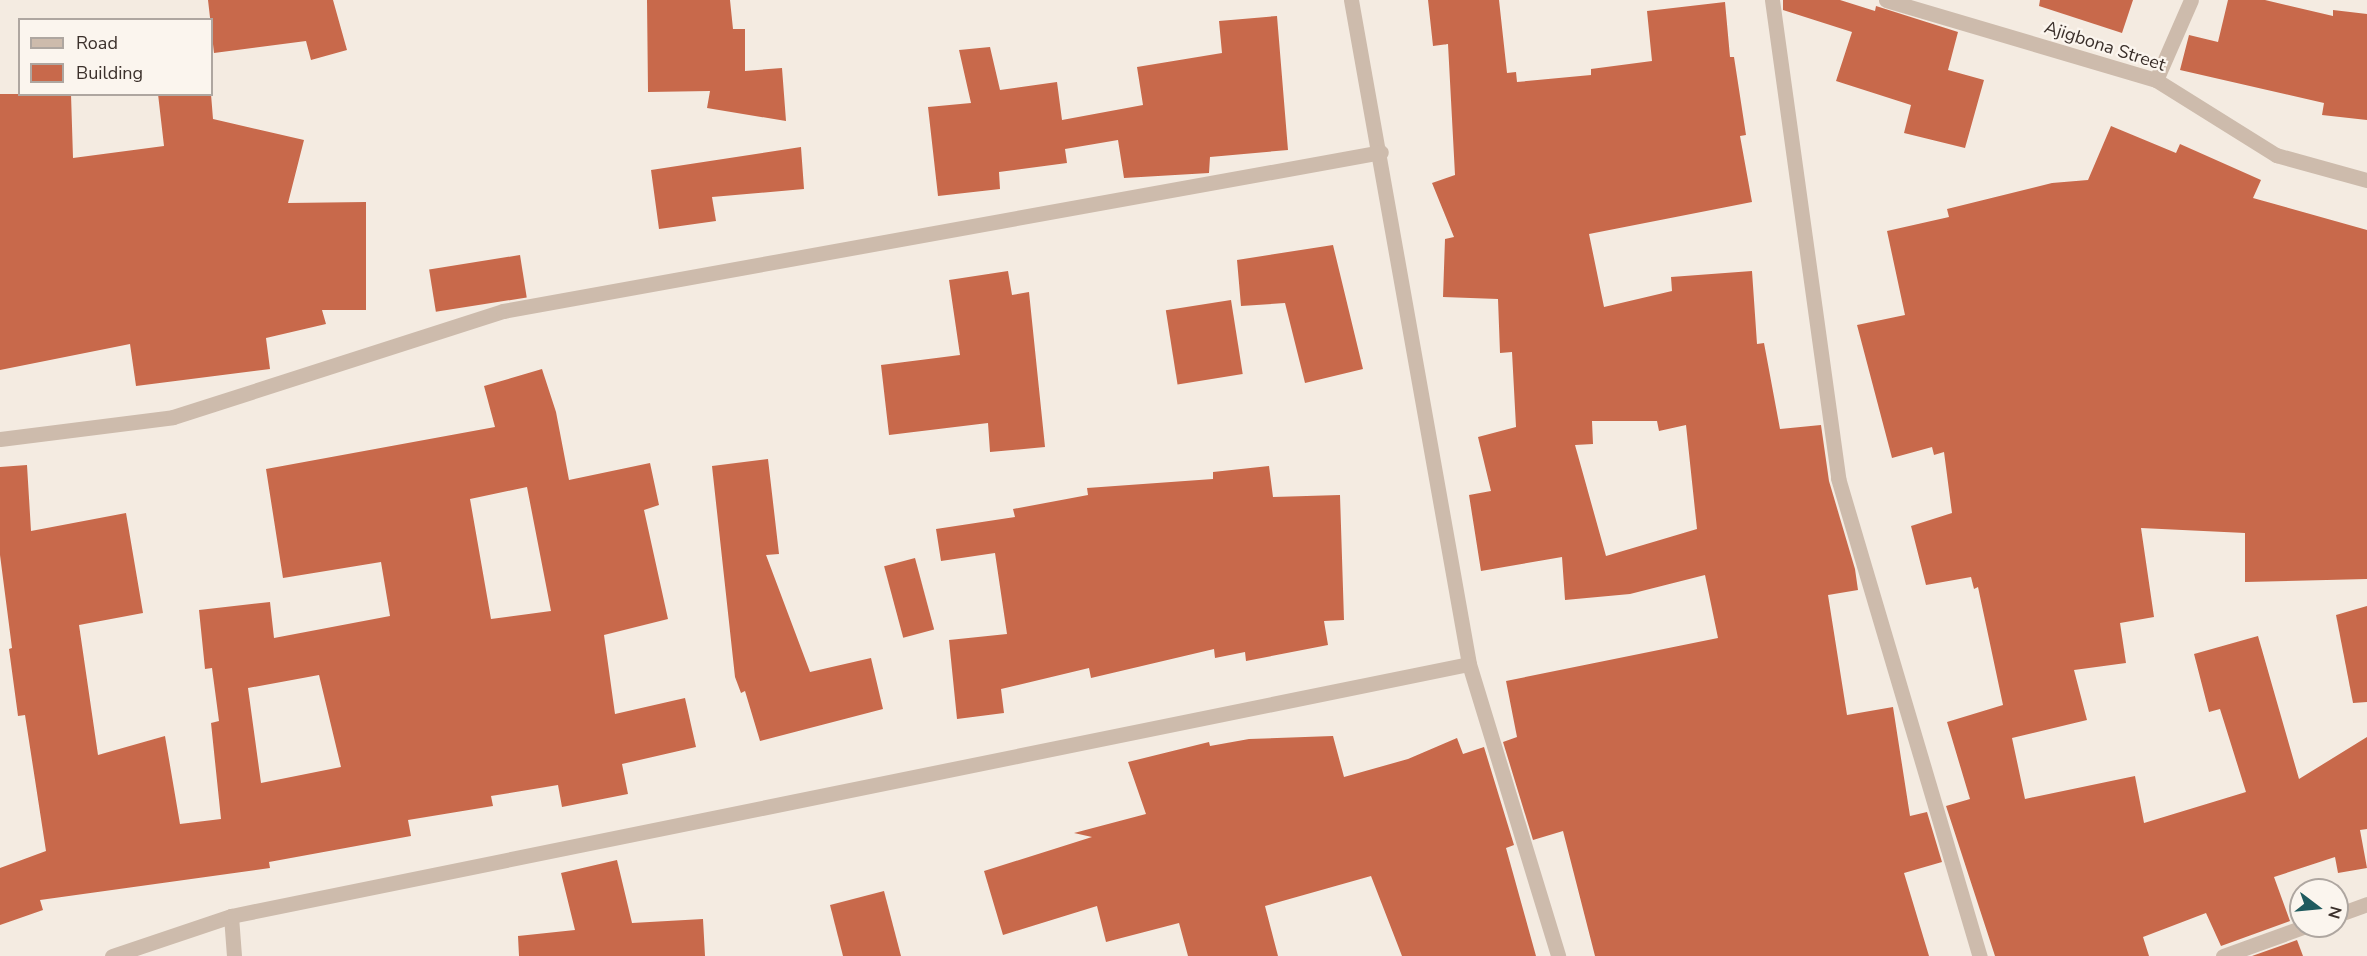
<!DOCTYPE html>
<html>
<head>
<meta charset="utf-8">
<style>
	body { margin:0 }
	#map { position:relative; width:2367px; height:956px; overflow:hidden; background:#f4ebe1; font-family:"Nunito Sans",sans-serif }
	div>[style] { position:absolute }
	.building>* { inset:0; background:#c8694b; transform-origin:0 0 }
	.minor>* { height:15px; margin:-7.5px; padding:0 7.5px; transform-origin:7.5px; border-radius:7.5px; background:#cdbbac }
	span { translate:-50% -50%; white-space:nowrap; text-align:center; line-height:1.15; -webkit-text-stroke:4.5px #fbf5ee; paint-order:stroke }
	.street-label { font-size:18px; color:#3b302b }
	.legend { position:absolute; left:18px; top:18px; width:195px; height:78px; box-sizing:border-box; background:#fbf5ee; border:2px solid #aea6a0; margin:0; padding:8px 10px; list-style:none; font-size:18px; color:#3b302b }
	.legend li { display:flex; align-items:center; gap:12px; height:30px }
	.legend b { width:30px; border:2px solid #aea6a0 }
	.north { position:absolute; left:2289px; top:878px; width:60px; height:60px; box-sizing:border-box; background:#fbf5ee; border:2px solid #aea6a0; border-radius:50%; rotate:106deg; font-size:16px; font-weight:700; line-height:24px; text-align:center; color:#3b302b }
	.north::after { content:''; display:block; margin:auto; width:21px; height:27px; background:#1f5a5e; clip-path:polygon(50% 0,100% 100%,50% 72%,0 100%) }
</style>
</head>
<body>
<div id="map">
	<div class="building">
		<div style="clip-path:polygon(208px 0,333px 0,347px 50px,311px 60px,306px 41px,214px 53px)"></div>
		<div style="clip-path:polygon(647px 0,730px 0,733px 29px,745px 29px,745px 71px,782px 68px,786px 121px,707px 108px,710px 91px,648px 92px)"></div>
		<div style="clip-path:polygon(evenodd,1428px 0,1499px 0,1507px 73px,1516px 72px,1517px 82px,1591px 75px,1591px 69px,1652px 61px,1647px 11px,1725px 2px,1730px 57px,1734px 57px,1746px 135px,1740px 136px,1752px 202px,1589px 234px,1604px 307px,1672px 291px,1671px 277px,1752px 271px,1757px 344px,1764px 343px,1780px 429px,1821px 425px,1829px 481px,1855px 569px,1858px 590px,1828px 595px,1847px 715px,1893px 707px,1910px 816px,1927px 812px,1942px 862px,1904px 873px,1929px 956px,1595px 956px,1563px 831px,1533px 840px,1503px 742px,1517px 737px,1506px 681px,1718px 638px,1705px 575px,1630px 594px,1565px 600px,1562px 557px,1481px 571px,1469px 495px,1491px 491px,1478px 437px,1516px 427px,1512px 352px,1500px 353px,1498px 299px,1443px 297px,1445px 239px,1454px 237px,1432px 183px,1455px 175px,1448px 44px,1433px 46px,1428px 0,1592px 421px,1657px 421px,1659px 431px,1686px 425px,1697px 529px,1606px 556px,1575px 445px,1593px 444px,1592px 421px)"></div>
		<div style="clip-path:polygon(1783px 0,1840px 0,1875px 11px,1876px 6px,1958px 32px,1948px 70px,1984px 80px,1965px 148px,1904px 133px,1911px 105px,1836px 81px,1852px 32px,1783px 10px)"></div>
		<div style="clip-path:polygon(2040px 0,2133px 0,2122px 33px,2039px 6px)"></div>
		<div style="clip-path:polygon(2228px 0,2265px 0,2333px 16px,2333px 10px,2367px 14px,2367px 120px,2322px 115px,2324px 103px,2180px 70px,2189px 35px,2218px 42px)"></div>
		<div style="clip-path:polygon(1277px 16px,1288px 150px,1210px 157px,1209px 173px,1124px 178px,1118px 140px,1065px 149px,1067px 163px,999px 172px,1000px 189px,938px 196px,928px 107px,971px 103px,959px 50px,990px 47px,1000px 90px,1057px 82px,1062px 120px,1143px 105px,1137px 67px,1222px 53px,1219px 21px)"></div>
		<div style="clip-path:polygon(0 94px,71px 94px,73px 158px,164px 146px,158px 94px,211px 94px,213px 119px,304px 140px,288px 203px,366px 202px,366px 310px,322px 310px,326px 324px,266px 338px,270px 369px,136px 386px,130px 344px,0 370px)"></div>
		<div style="clip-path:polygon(2111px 126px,2176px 153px,2180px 144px,2261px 180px,2253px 198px,2367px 230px,2367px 579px,2245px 582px,2245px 533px,2141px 528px,2154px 617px,2120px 623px,2126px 663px,2074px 670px,2087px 720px,2012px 738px,2025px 799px,2135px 776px,2144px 823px,2246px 792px,2220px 709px,2209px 712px,2194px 654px,2258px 636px,2299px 779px,2367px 737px,2367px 829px,2360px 830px,2367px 868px,2338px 873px,2335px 857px,2274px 877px,2290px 921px,2221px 946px,2206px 913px,2143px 937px,2149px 956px,1995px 956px,1946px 806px,1970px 799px,1947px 722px,2003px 705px,1978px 587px,1974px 589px,1971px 577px,1926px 585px,1911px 526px,1952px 513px,1944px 452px,1934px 455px,1932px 447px,1892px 458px,1857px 325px,1905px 315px,1887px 231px,1949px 217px,1947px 209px,2052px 183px,2088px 180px)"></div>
		<div style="clip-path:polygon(801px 147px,804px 189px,712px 197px,716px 221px,659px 229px,651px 170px)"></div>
		<div style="clip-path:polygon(1333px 245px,1363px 369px,1305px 383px,1285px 303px,1241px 306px,1237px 260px)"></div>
		<div style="left:520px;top:255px;width:43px;height:92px;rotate:81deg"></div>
		<div style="clip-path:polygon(1008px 271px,1012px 295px,1029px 292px,1045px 447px,990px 452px,988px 423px,889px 435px,881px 365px,960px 355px,949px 280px)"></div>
		<div style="left:1231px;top:300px;width:75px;height:66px;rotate:81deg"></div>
		<div style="clip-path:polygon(evenodd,542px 369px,556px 412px,569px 480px,650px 463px,659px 505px,644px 510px,668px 619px,604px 635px,615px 714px,685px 698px,696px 747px,622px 764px,628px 794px,562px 807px,558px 785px,491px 796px,493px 806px,408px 820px,411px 836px,269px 862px,270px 868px,40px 900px,43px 910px,0 925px,0 868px,46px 851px,25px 715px,18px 716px,9px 649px,12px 648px,0 555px,0 467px,27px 465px,31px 531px,126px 513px,143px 613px,79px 625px,98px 755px,165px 736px,180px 824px,221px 819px,211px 723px,219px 721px,212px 668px,205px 669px,199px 610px,270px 602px,274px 638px,390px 616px,381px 562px,283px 578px,266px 469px,495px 427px,484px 386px,542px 369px,527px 487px,551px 611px,491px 619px,470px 499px,527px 487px,542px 369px,319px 675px,341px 767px,261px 783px,248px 688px,319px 675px)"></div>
		<div style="clip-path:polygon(768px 459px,779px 554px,766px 555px,810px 672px,871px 658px,883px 709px,760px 741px,745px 691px,741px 693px,735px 677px,712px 466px)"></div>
		<div style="clip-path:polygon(1269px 466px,1273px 497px,1340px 495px,1344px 620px,1324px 621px,1328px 645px,1246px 661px,1245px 652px,1215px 658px,1214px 649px,1091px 678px,1089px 668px,1001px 689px,1004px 713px,957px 719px,949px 640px,1007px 634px,995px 553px,941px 561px,936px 529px,1015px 517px,1013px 509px,1088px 495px,1087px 488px,1213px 479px,1213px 472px)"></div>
		<div style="left:915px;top:558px;width:74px;height:32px;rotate:75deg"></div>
		<div style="clip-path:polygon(2367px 606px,2367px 702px,2353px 703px,2336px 615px)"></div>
		<div style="clip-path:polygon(1333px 736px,1344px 777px,1408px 759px,1457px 738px,1463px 754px,1484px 747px,1514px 845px,1506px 848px,1536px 956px,1402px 956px,1371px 876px,1265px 906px,1278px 956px,1188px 956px,1179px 923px,1106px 942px,1097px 906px,1003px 935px,984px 871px,1092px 837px,1074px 833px,1146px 814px,1128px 762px,1209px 742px,1210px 746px,1249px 739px)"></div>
		<div style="clip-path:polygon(617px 860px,632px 923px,703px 919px,705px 956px,519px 956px,518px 936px,575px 930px,561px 873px)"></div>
		<div style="clip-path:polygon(884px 891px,901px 956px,843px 956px,830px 905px)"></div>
		<div style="clip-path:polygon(2297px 940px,2303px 956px,2252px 956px)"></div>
	</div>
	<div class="minor">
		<div style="left:1351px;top:0;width:674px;rotate:79.92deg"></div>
		<div style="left:1469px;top:664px;width:305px;rotate:73deg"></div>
		<div style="left:1772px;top:0;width:483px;rotate:82.1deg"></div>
		<div style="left:1838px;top:478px;width:499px;rotate:73.5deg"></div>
		<div style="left:1886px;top:0;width:282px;rotate:16.5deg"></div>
		<div style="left:2156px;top:80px;width:142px;rotate:32deg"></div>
		<div style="left:2276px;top:155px;width:94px;rotate:15.4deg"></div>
		<div style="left:2156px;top:80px;width:87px;rotate:-66.4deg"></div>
		<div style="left:0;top:439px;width:174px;rotate:-7.2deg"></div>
		<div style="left:173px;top:417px;width:347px;rotate:-17.8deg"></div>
		<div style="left:503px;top:311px;width:892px;rotate:-10.26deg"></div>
		<div style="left:2337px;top:915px;width:32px;rotate:-20deg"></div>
		<div style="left:231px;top:916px;width:40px;rotate:85.7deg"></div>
		<div style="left:112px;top:956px;width:126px;rotate:-18.6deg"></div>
		<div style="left:231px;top:916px;width:1263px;rotate:-11.51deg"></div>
		<div style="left:2223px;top:956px;width:88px;rotate:-19.9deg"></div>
	</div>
	<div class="street-label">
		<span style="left:2105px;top:46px;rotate:18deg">Ajigbona Street</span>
	</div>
	<ul class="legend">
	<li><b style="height:8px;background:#cdbbac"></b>Road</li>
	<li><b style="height:16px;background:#c8694b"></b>Building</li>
	</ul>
	<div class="north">N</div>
</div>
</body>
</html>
